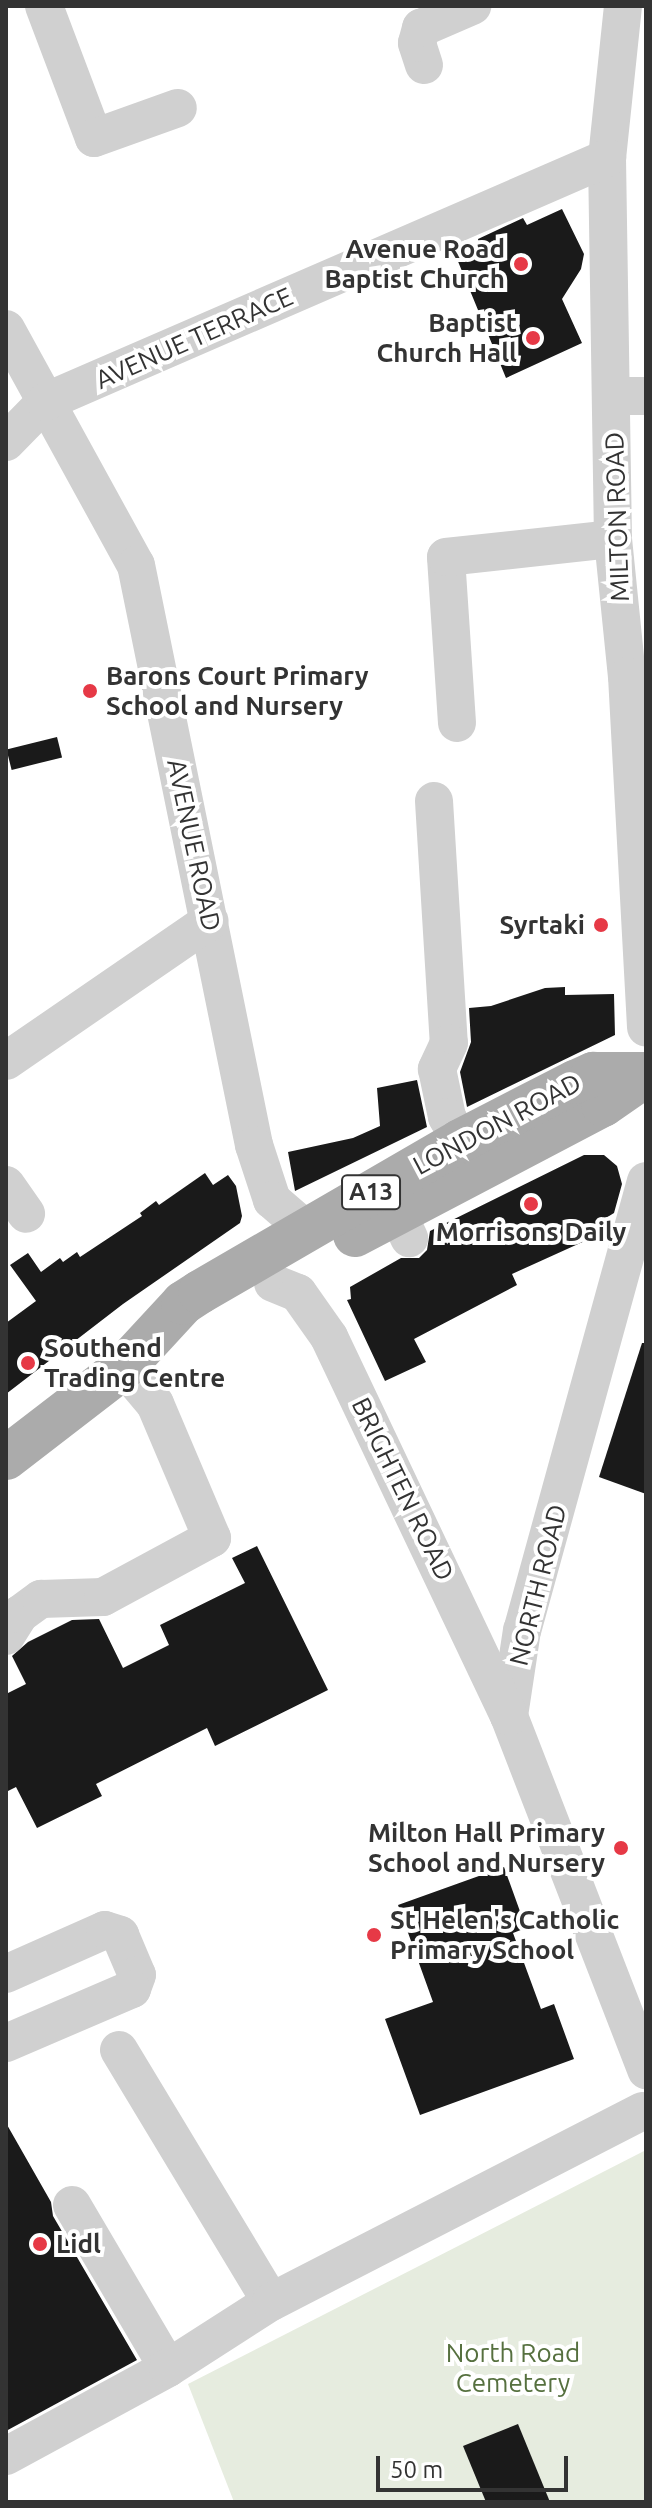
<!DOCTYPE html>
<html>
<head>
<meta charset="utf-8">
<style>
	body { margin:0 }
	#map { position:relative; width:652px; height:2508px; overflow:hidden; background:#fff; font-family:Ubuntu,sans-serif }
	div>[style] { position:absolute }
	.green>* { inset:0; background:#e6ecdf }
	.building>* { inset:0; background:#1a1a1a; transform-origin:0 0 }
	.minor>* { height:38px; margin:-19px; padding:0 19px; transform-origin:19px; border-radius:19px; background:#d0d0d0 }
	.major>* { height:44px; margin:-22px; padding:0 22px; transform-origin:22px; border-radius:22px; background:#ababab }
	.dots>* { width:22px; height:22px; translate:-50% -50%; box-sizing:border-box; border:4px solid #fff; border-radius:50% }
	span { translate:-50% -50%; white-space:nowrap; text-align:center; line-height:1.15; -webkit-text-stroke:8px #fff; paint-order:stroke }
	.shield-label span { padding:2px 6px; background:#fff; border:2px solid; border-radius:6px; -webkit-text-stroke-width:0 }
	.shield-label { font-size:24px; color:#333; font-weight:700 }
	.poi-label { font-size:26px; color:#333; font-weight:700 }
	.right { translate:-100% -50%; text-align:right }
	.left { translate:0 -50%; text-align:left }
	.street-label { font-size:26px; color:#333 }
	.park-label { font-size:26px; color:#56703f }
	.frame { position:absolute; inset:0; border:8px solid #333; pointer-events:none }
	.scale { position:absolute; left:376px; top:2456px; width:192px; height:36px; box-sizing:border-box; border:4px solid #333; border-top:0; padding-left:10px; font-size:24px; line-height:28px; white-space:nowrap; color:#333; -webkit-text-stroke:6px #fff; paint-order:stroke }
</style>
</head>
<body>
<div id="map">
	<div class="green">
		<div style="clip-path:polygon(646px 2150px,646px 2502px,234px 2502px,188px 2384px)"></div>
	</div>
	<div class="building">
		<div style="clip-path:polygon(562px 209px,584px 254px,581px 269px,562px 299px,582px 343px,506px 378px,457px 259px,479px 249px,478px 239px,523px 218px,527px 225px)"></div>
		<div style="left:57px;top:737px;width:21px;height:52px;rotate:76deg"></div>
		<div style="clip-path:polygon(565px 987px,565px 995px,614px 994px,615px 1035px,467px 1107px,460px 1072px,471px 1042px,469px 1008px,491px 1006px,545px 988px)"></div>
		<div style="clip-path:polygon(417px 1080px,427px 1127px,295px 1191px,288px 1152px,353px 1138px,380px 1126px,377px 1088px)"></div>
		<div style="clip-path:polygon(584px 1155px,604px 1155px,617px 1166px,622px 1184px,614px 1213px,583px 1232px,587px 1240px,512px 1274px,517px 1285px,414px 1339px,426px 1362px,385px 1381px,347px 1300px,351px 1299px,350px 1287px,401px 1258px,419px 1258px,427px 1250px,430px 1231px)"></div>
		<div style="clip-path:polygon(205px 1173px,213px 1185px,228px 1175px,236px 1186px,242px 1216px,240px 1223px,123px 1304px,6px 1394px,6px 1323px,36px 1301px,10px 1265px,28px 1253px,41px 1272px,60px 1258px,63px 1262px,77px 1252px,80px 1257px,142px 1216px,140px 1213px,156px 1201px,159px 1205px)"></div>
		<div style="clip-path:polygon(642px 1343px,646px 1343px,646px 1494px,599px 1477px)"></div>
		<div style="clip-path:polygon(257px 1546px,328px 1690px,215px 1746px,207px 1728px,96px 1784px,102px 1796px,37px 1828px,16px 1787px,6px 1792px,6px 1694px,26px 1684px,12px 1656px,28px 1642px,72px 1620px,99px 1619px,123px 1668px,169px 1645px,160px 1625px,245px 1583px,232px 1558px)"></div>
		<div style="clip-path:polygon(504px 1867px,526px 1928px,513px 1933px,541px 2009px,554px 2004px,574px 2059px,420px 2115px,385px 2019px,433px 2002px,398px 1905px)"></div>
		<div style="clip-path:polygon(6px 2123px,51px 2202px,53px 2216px,137px 2360px,6px 2431px)"></div>
		<div style="clip-path:polygon(518px 2424px,550px 2502px,486px 2502px,463px 2446px)"></div>
	</div>
	<div class="minor">
		<div style="left:44px;top:6px;width:141px;rotate:69.3deg"></div>
		<div style="left:94px;top:138px;width:89px;rotate:-19.7deg"></div>
		<div style="left:623px;top:6px;width:153px;rotate:96deg"></div>
		<div style="left:607px;top:158px;width:381px;rotate:89.1deg"></div>
		<div style="left:613px;top:539px;width:138px;rotate:84.2deg"></div>
		<div style="left:627px;top:676px;width:352px;rotate:86.9deg"></div>
		<div style="left:424px;top:65px;width:23px;rotate:-108deg"></div>
		<div style="left:417px;top:43px;width:16px;rotate:-75deg"></div>
		<div style="left:421px;top:28px;width:56px;rotate:-23.3deg"></div>
		<div style="left:6px;top:329px;width:269px;rotate:61.2deg"></div>
		<div style="left:136px;top:565px;width:592px;rotate:78.5deg"></div>
		<div style="left:254px;top:1145px;width:58px;rotate:71.9deg"></div>
		<div style="left:272px;top:1200px;width:33px;rotate:41deg"></div>
		<div style="left:297px;top:1222px;width:15px;rotate:16deg"></div>
		<div style="left:612px;top:396px;width:34px"></div>
		<div style="left:6px;top:442px;width:56px;rotate:-45.7deg"></div>
		<div style="left:45px;top:402px;width:613px;rotate:-23.47deg"></div>
		<div style="left:457px;top:723px;width:166px;rotate:-93.8deg"></div>
		<div style="left:446px;top:557px;width:168px;rotate:-6.2deg"></div>
		<div style="left:434px;top:801px;width:242px;rotate:86.5deg"></div>
		<div style="left:449px;top:1043px;width:29px;rotate:115deg"></div>
		<div style="left:437px;top:1069px;width:49px;rotate:78.2deg"></div>
		<div style="left:447px;top:1117px;width:55px;rotate:60.6deg"></div>
		<div style="left:6px;top:1061px;width:247px;rotate:-34.5deg"></div>
		<div style="left:646px;top:1181px;width:466px;rotate:105.4deg"></div>
		<div style="left:522px;top:1630px;width:87px;rotate:98.6deg"></div>
		<div style="left:509px;top:1716px;width:380px;rotate:68.8deg"></div>
		<div style="left:6px;top:1185px;width:35px;rotate:55deg"></div>
		<div style="left:397px;top:1212px;width:29px;rotate:65deg"></div>
		<div style="left:273px;top:1283px;width:27px;rotate:22deg"></div>
		<div style="left:298px;top:1293px;width:54px;rotate:54.8deg"></div>
		<div style="left:329px;top:1337px;width:420px;rotate:64.6deg"></div>
		<div style="left:6px;top:1636px;width:26px;rotate:-58deg"></div>
		<div style="left:20px;top:1614px;width:26px;rotate:-36deg"></div>
		<div style="left:41px;top:1599px;width:62px;rotate:-1.8deg"></div>
		<div style="left:103px;top:1597px;width:124px;rotate:-28.4deg"></div>
		<div style="left:212px;top:1538px;width:146px;rotate:-113deg"></div>
		<div style="left:155px;top:1404px;width:48px;rotate:-130deg"></div>
		<div style="left:6px;top:1974px;width:108px;rotate:-24deg"></div>
		<div style="left:105px;top:1930px;width:16px;rotate:18deg"></div>
		<div style="left:120px;top:1935px;width:43px;rotate:67deg"></div>
		<div style="left:137px;top:1975px;width:15px;rotate:110deg"></div>
		<div style="left:132px;top:1989px;width:137px;rotate:156.8deg"></div>
		<div style="left:119px;top:2050px;width:294px;rotate:58.9deg"></div>
		<div style="left:72px;top:2205px;width:189px;rotate:59.5deg"></div>
		<div style="left:6px;top:2456px;width:184px;rotate:-28.5deg"></div>
		<div style="left:168px;top:2368px;width:122px;rotate:-32.7deg"></div>
		<div style="left:271px;top:2302px;width:418px;rotate:-27.2deg"></div>
	</div>
	<div class="major">
		<div style="left:355px;top:1235px;width:280px;rotate:-27.7deg"></div>
		<div style="left:603px;top:1105px;width:52px;rotate:-34.9deg"></div>
		<div style="left:6px;top:1458px;width:149px;rotate:-37.6deg"></div>
		<div style="left:124px;top:1367px;width:87px;rotate:-47.3deg"></div>
		<div style="left:183px;top:1303px;width:20px;rotate:-33deg"></div>
		<div style="left:200px;top:1292px;width:301px;rotate:-30.1deg"></div>
		<div style="left:460px;top:1141px;width:129px;rotate:-27.2deg"></div>
		<div style="left:575px;top:1082px;width:20px;rotate:-24deg"></div>
		<div style="left:593px;top:1074px;width:53px"></div>
	</div>
	<div class="dots">
		<div style="left:521px;top:264px;background:#e63946"></div>
		<div style="left:533px;top:338px;background:#e63946"></div>
		<div style="left:90px;top:691px;background:#e63946"></div>
		<div style="left:601px;top:925px;background:#e63946"></div>
		<div style="left:531px;top:1204px;background:#e63946"></div>
		<div style="left:28px;top:1363px;background:#e63946"></div>
		<div style="left:621px;top:1848px;background:#e63946"></div>
		<div style="left:374px;top:1935px;background:#e63946"></div>
		<div style="left:40px;top:2244px;background:#e63946"></div>
	</div>
	<div class="shield-label">
		<span style="left:371px;top:1192px">A13</span>
	</div>
	<div class="poi-label">
		<span class="right" style="left:505px;top:264px">Avenue Road<br>Baptist Church</span>
		<span class="right" style="left:517px;top:338px">Baptist<br>Church Hall</span>
		<span class="left" style="left:106px;top:691px">Barons Court Primary<br>School and Nursery</span>
		<span class="right" style="left:585px;top:925px">Syrtaki</span>
		<span style="left:531px;top:1232px">Morrisons Daily</span>
		<span class="left" style="left:44px;top:1363px">Southend<br>Trading Centre</span>
		<span class="right" style="left:605px;top:1848px">Milton Hall Primary<br>School and Nursery</span>
		<span class="left" style="left:390px;top:1935px">St Helen's Catholic<br>Primary School</span>
		<span class="left" style="left:56px;top:2244px">Lidl</span>
	</div>
	<div class="street-label">
		<span style="left:194px;top:338px;rotate:-24deg">AVENUE TERRACE</span>
		<span style="left:617px;top:517px;rotate:-92deg">MILTON ROAD</span>
		<span style="left:194px;top:845px;rotate:78deg">AVENUE ROAD</span>
		<span style="left:497px;top:1124px;rotate:-28deg">LONDON ROAD</span>
		<span style="left:403px;top:1489px;rotate:64deg">BRIGHTEN ROAD</span>
		<span style="left:538px;top:1585px;rotate:-76deg">NORTH ROAD</span>
	</div>
	<div class="park-label">
		<span style="left:513px;top:2368px">North Road<br>Cemetery</span>
	</div>
	<div class="frame"></div>
	<div class="scale">50 m</div>
</div>
</body>
</html>
